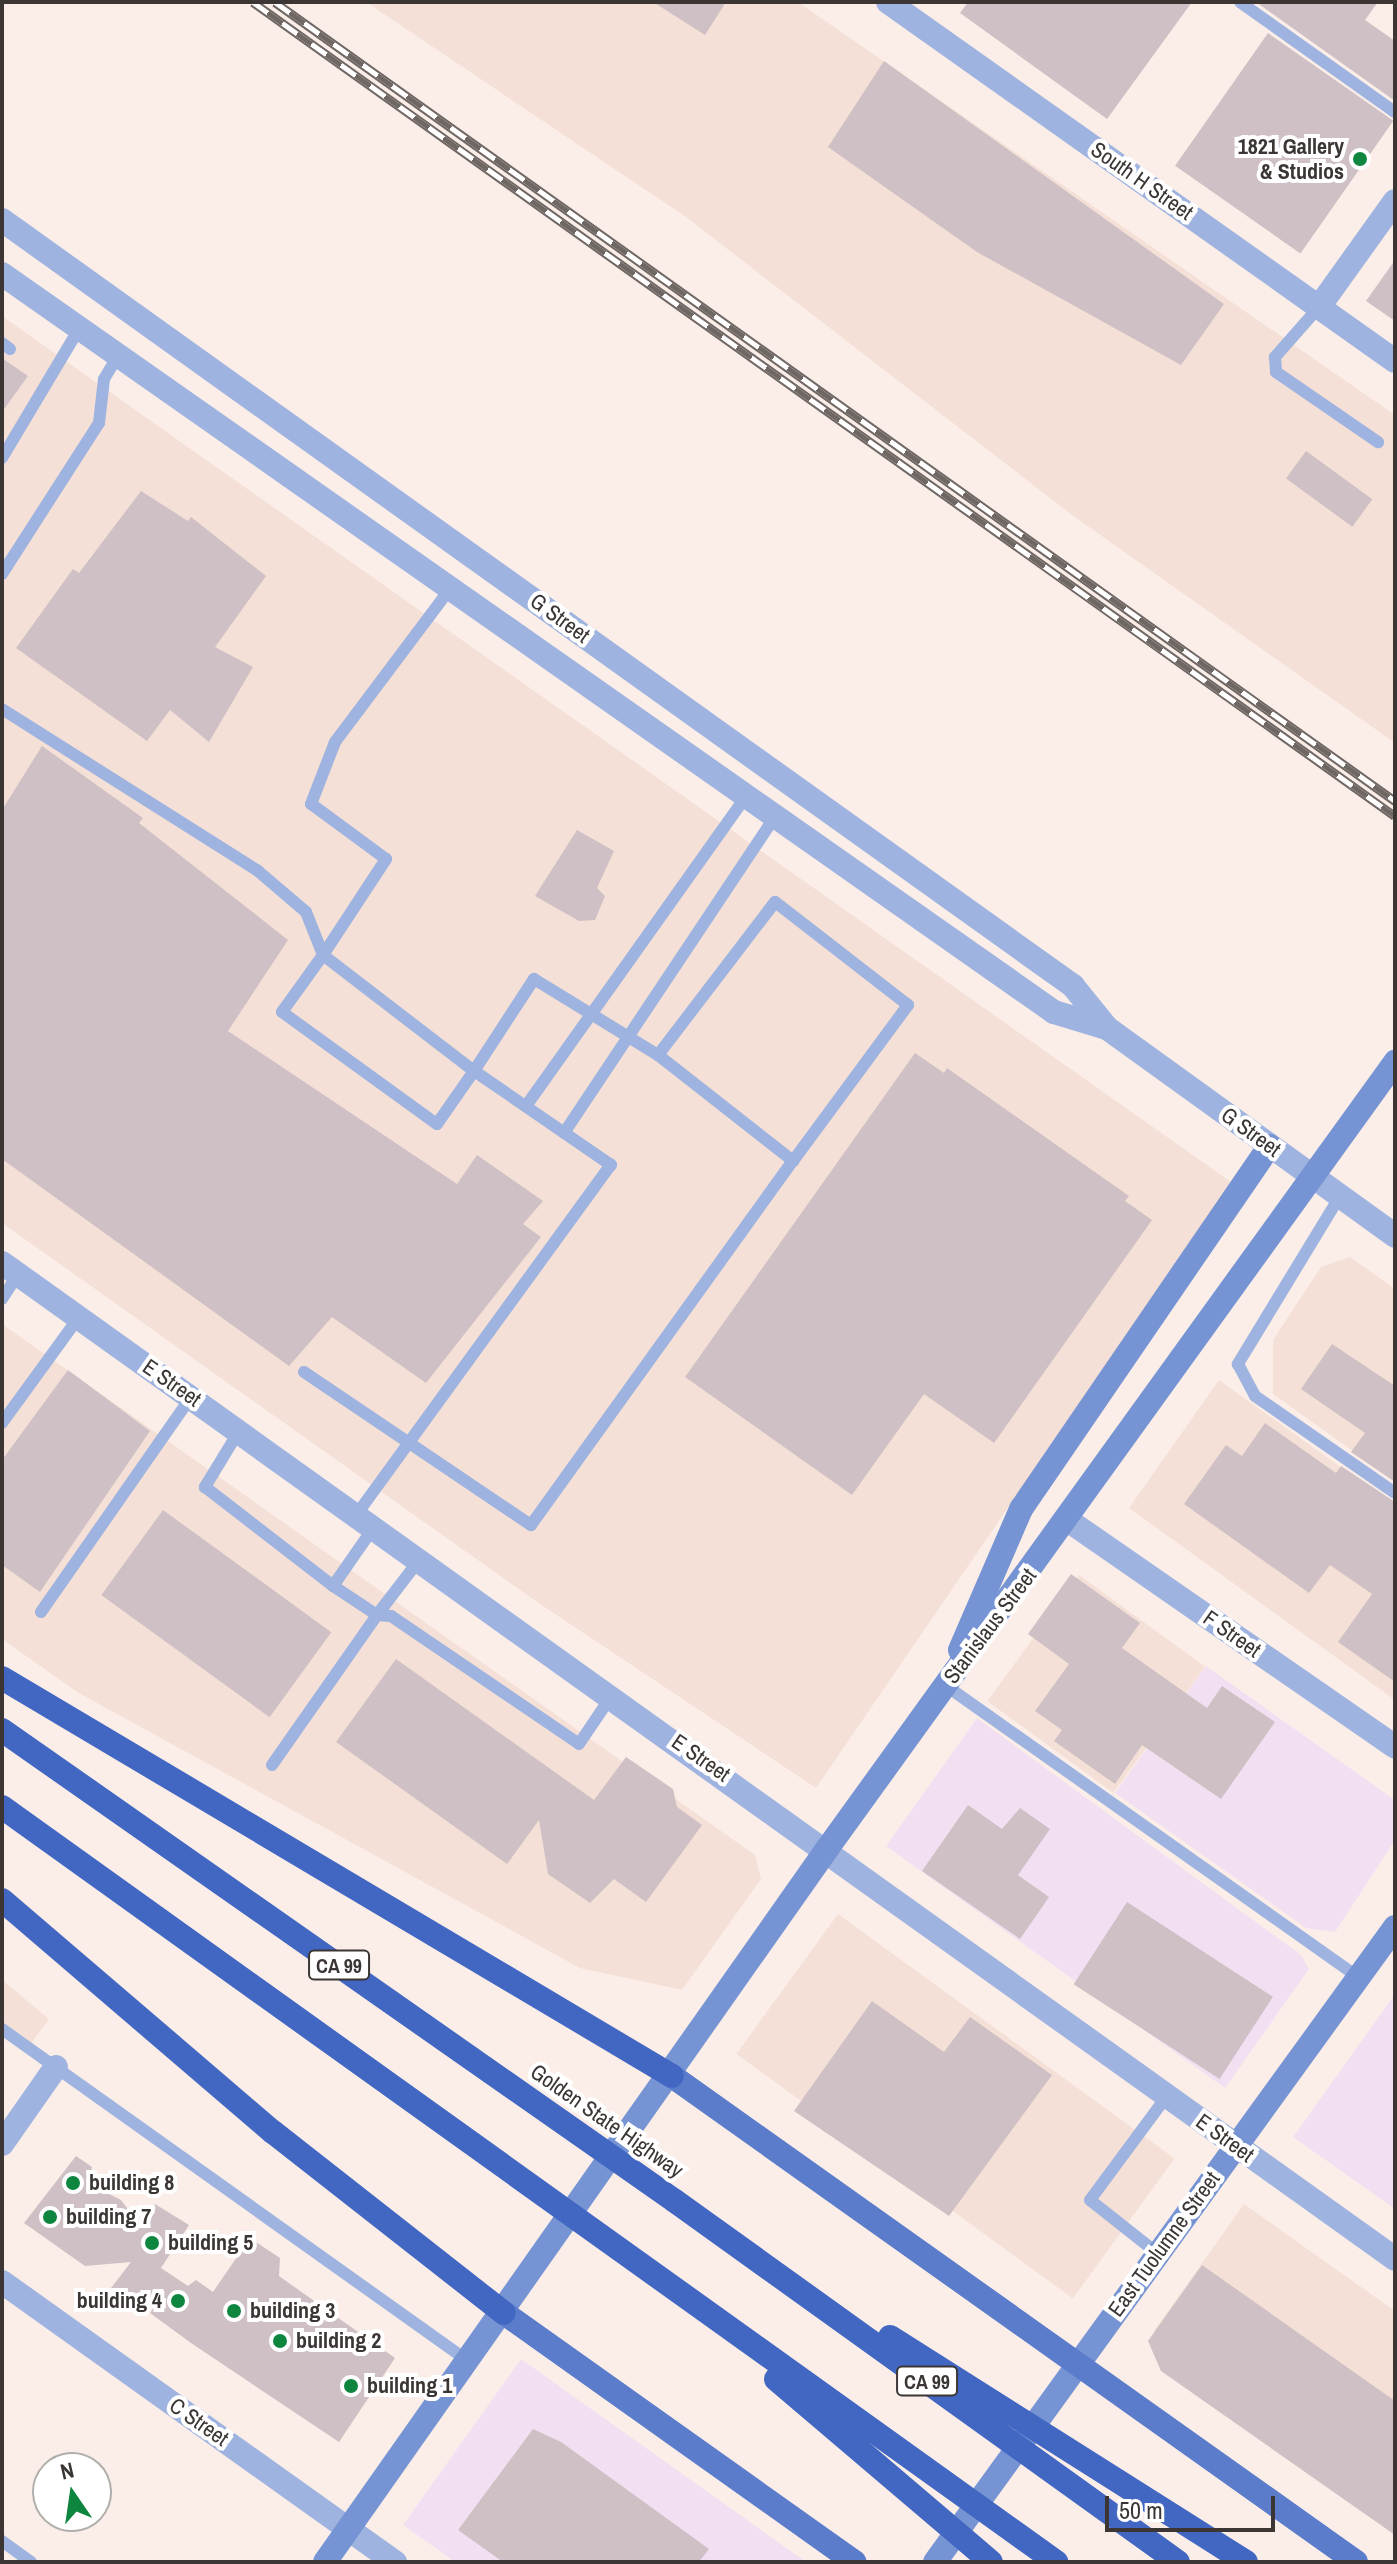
<!DOCTYPE html>
<html>
<head>
<meta charset="utf-8">
<style>
	body { margin:0 }
	#map { position:relative; width:1397px; height:2564px; overflow:hidden; background:#fbeee8; font-family:"Archivo Narrow",sans-serif }
	div>[style] { position:absolute }
	.commercial>* { inset:0; background:#f2e0f2 }
	.built>* { inset:0; background:#f4e0d6; transform-origin:0 0 }
	.building>* { inset:0; background:#cec0c4; transform-origin:0 0 }
	.service>* { height:12px; margin:-6px; padding:0 6px; transform-origin:6px; border-radius:6px; background:#9eb3df }
	.minor>* { height:24px; margin:-12px; padding:0 12px; transform-origin:12px; border-radius:12px; background:#9eb3df }
	.tertiary>* { height:24px; margin:-12px; padding:0 12px; transform-origin:12px; border-radius:12px; background:#9eb3df }
	.secondary>* { height:24px; margin:-12px; padding:0 12px; transform-origin:12px; border-radius:12px; background:#7694d4 }
	.primary>* { height:24px; margin:-12px; padding:0 12px; transform-origin:12px; border-radius:12px; background:#5a7ccb }
	.motorway>* { height:24px; margin:-12px; padding:0 12px; transform-origin:12px; border-radius:12px; background:#4167c3 }
	.rail>* { height:9px; margin-top:-4.5px; transform-origin:0; background:repeating-linear-gradient(90deg,#fff 0 18px,#6f6764 0 36px); box-sizing:border-box; border-block:2px solid #6f6764 }
	.dots>* { width:22px; height:22px; translate:-50% -50%; box-sizing:border-box; border:4px solid #fff; border-radius:50% }
	span { translate:-50% -50%; white-space:nowrap; text-align:center; line-height:1.15; -webkit-text-stroke:8px #fff; paint-order:stroke }
	.shield-label span { padding:2px 6px; background:#fff; border:2px solid; border-radius:6px; -webkit-text-stroke-width:0 }
	.shield-label { font-size:20px; color:#3b3634; font-weight:700 }
	.poi-label { font-size:22px; color:#3b3634; font-weight:700 }
	.right { translate:-100% -50%; text-align:right }
	.left { translate:0 -50%; text-align:left }
	.street-label { font-size:22px; color:#3b3634 }
	.frame { position:absolute; inset:0; border:4px solid #3b3634; pointer-events:none }
	.north { position:absolute; left:32px; top:2452px; width:80px; height:80px; box-sizing:border-box; background:#fff; border:2px solid #b1afae; border-radius:50%; rotate:347deg; font-size:22px; font-weight:700; line-height:32px; text-align:center; color:#3b3634 }
	.north::after { content:''; display:block; margin:auto; width:28px; height:36px; background:#0e8640; clip-path:polygon(50% 0,100% 100%,50% 72%,0 100%) }
	.scale { position:absolute; left:1105px; top:2496px; width:170px; height:36px; box-sizing:border-box; border:4px solid #3b3634; border-top:0; padding-left:10px; font-size:24px; line-height:28px; white-space:nowrap; color:#3b3634; -webkit-text-stroke:6px #fff; paint-order:stroke }
</style>
</head>
<body>
<div id="map">
	<div class="commercial">
		<div style="clip-path:polygon(1206px 1666px,1395px 1800px,1395px 1840px,1335px 1932px,1306px 1928px,1115px 1793px)"></div>
		<div style="clip-path:polygon(977px 1718px,1301px 1955px,1309px 1969px,1225px 2088px,886px 1846px)"></div>
		<div style="clip-path:polygon(1395px 1994px,1395px 2209px,1293px 2137px)"></div>
		<div style="clip-path:polygon(521px 2359px,806px 2562px,455px 2562px,403px 2525px)"></div>
	</div>
	<div class="built">
		<div style="clip-path:polygon(366px 2px,798px 2px,1395px 415px,1395px 743px,1072px 515px,686px 217px)"></div>
		<div style="clip-path:polygon(2px 316px,1231px 1182px,816px 1788px,537px 1602px,2px 1223px)"></div>
		<div style="clip-path:polygon(1350px 1257px,1395px 1289px,1395px 1481px,1273px 1394px,1273px 1340px,1321px 1267px)"></div>
		<div style="clip-path:polygon(2px 1324px,755px 1855px,761px 1879px,682px 1990px,580px 1968px,77px 1692px,2px 1639px)"></div>
		<div style="clip-path:polygon(1219px 1380px,1395px 1506px,1395px 1700px,1129px 1508px)"></div>
		<div style="left:1079px;top:1575px;width:156px;height:156px;rotate:36deg"></div>
		<div style="left:838px;top:1914px;width:416px;height:173px;rotate:36deg"></div>
		<div style="clip-path:polygon(2px 1980px,49px 2019px,30px 2045px,2px 2024px)"></div>
		<div style="clip-path:polygon(1244px 2204px,1395px 2311px,1395px 2529px,1164px 2364px,1154px 2331px)"></div>
	</div>
	<div class="building">
		<div style="clip-path:polygon(653px 2px,726px 2px,705px 35px)"></div>
		<div style="clip-path:polygon(968px 2px,1192px 2px,1107px 119px,960px 13px)"></div>
		<div style="clip-path:polygon(1256px 2px,1378px 2px,1365px 20px,1395px 41px,1395px 101px)"></div>
		<div style="left:1268px;top:33px;width:153px;height:162px;rotate:35deg"></div>
		<div style="clip-path:polygon(884px 61px,1224px 304px,1181px 365px,977px 252px,828px 147px)"></div>
		<div style="clip-path:polygon(1395px 260px,1395px 321px,1366px 301px)"></div>
		<div style="clip-path:polygon(2px 358px,28px 376px,2px 412px)"></div>
		<div style="left:1306px;top:451px;width:82px;height:34px;rotate:36deg"></div>
		<div style="clip-path:polygon(141px 491px,188px 521px,191px 517px,266px 576px,215px 647px,253px 667px,209px 742px,170px 710px,147px 741px,16px 648px,73px 569px,79px 573px)"></div>
		<div style="clip-path:polygon(42px 746px,143px 818px,139px 823px,288px 940px,228px 1031px,457px 1184px,477px 1155px,543px 1201px,523px 1224px,541px 1237px,426px 1383px,332px 1317px,289px 1366px,2px 1159px,2px 810px)"></div>
		<div style="clip-path:polygon(577px 830px,614px 851px,597px 888px,605px 896px,595px 920px,579px 921px,535px 896px)"></div>
		<div style="clip-path:polygon(915px 1053px,944px 1073px,947px 1068px,1129px 1196px,1125px 1201px,1152px 1220px,994px 1443px,924px 1394px,852px 1495px,685px 1377px)"></div>
		<div style="clip-path:polygon(1332px 1344px,1395px 1386px,1395px 1482px,1351px 1452px,1365px 1433px,1301px 1389px)"></div>
		<div style="clip-path:polygon(68px 1370px,150px 1431px,40px 1592px,2px 1565px,2px 1460px)"></div>
		<div style="clip-path:polygon(1265px 1423px,1336px 1473px,1341px 1466px,1395px 1502px,1395px 1682px,1338px 1642px,1372px 1594px,1330px 1565px,1309px 1593px,1184px 1504px,1226px 1445px,1242px 1456px)"></div>
		<div style="left:163px;top:1510px;width:208px;height:105px;rotate:36deg"></div>
		<div style="clip-path:polygon(1071px 1574px,1140px 1623px,1122px 1648px,1207px 1708px,1222px 1686px,1275px 1722px,1221px 1799px,1142px 1745px,1115px 1784px,1054px 1741px,1062px 1730px,1035px 1711px,1069px 1664px,1028px 1634px)"></div>
		<div style="clip-path:polygon(396px 1659px,594px 1800px,626px 1757px,673px 1789px,677px 1807px,702px 1825px,646px 1902px,614px 1879px,590px 1903px,548px 1874px,539px 1820px,507px 1864px,336px 1742px)"></div>
		<div style="clip-path:polygon(968px 1805px,1002px 1829px,1020px 1808px,1050px 1829px,1018px 1875px,1049px 1897px,1020px 1939px,922px 1871px)"></div>
		<div style="left:1127px;top:1902px;width:174px;height:98px;rotate:33deg"></div>
		<div style="clip-path:polygon(872px 2001px,944px 2052px,970px 2017px,1052px 2075px,949px 2216px,794px 2111px)"></div>
		<div style="clip-path:polygon(76px 2156px,92px 2167px,89px 2184px,121px 2200px,140px 2225px,155px 2204px,189px 2225px,161px 2268px,188px 2286px,196px 2280px,213px 2292px,250px 2238px,280px 2258px,279px 2276px,395px 2358px,339px 2442px,191px 2343px,150px 2313px,153px 2309px,111px 2288px,131px 2262px,85px 2266px,24px 2223px)"></div>
		<div style="clip-path:polygon(1202px 2265px,1395px 2401px,1395px 2535px,1161px 2371px,1148px 2341px)"></div>
		<div style="clip-path:polygon(533px 2429px,561px 2442px,709px 2549px,699px 2562px,503px 2562px,458px 2530px)"></div>
	</div>
	<div class="service">
		<div style="left:1240px;top:2px;width:190px;rotate:35.4deg"></div>
		<div style="left:1319px;top:307px;width:67px;rotate:131.3deg"></div>
		<div style="left:1275px;top:357px;width:15px;rotate:86deg"></div>
		<div style="left:1276px;top:372px;width:124px;rotate:34.5deg"></div>
		<div style="left:2px;top:343px;width:10px;rotate:37deg"></div>
		<div style="left:2px;top:458px;width:150px;rotate:-59.2deg"></div>
		<div style="left:2px;top:574px;width:179px;rotate:-57.3deg"></div>
		<div style="left:99px;top:423px;width:44px;rotate:-83.5deg"></div>
		<div style="left:104px;top:379px;width:27px;rotate:-59deg"></div>
		<div style="left:2px;top:709px;width:303px;rotate:32.3deg"></div>
		<div style="left:258px;top:871px;width:63px;rotate:40.5deg"></div>
		<div style="left:306px;top:912px;width:46px;rotate:68.4deg"></div>
		<div style="left:323px;top:955px;width:115px;rotate:-56.7deg"></div>
		<div style="left:386px;top:859px;width:93px;rotate:-143.7deg"></div>
		<div style="left:311px;top:804px;width:66px;rotate:-68.8deg"></div>
		<div style="left:335px;top:742px;width:191px;rotate:-53.1deg"></div>
		<div style="left:526px;top:1106px;width:379px;rotate:-54.6deg"></div>
		<div style="left:564px;top:1133px;width:380px;rotate:-56.3deg"></div>
		<div style="left:1340px;top:1196px;width:197px;rotate:121.3deg"></div>
		<div style="left:1238px;top:1364px;width:36px;rotate:62deg"></div>
		<div style="left:1255px;top:1396px;width:170px;rotate:34.7deg"></div>
		<div style="left:2px;top:1299px;width:30px;rotate:-57deg"></div>
		<div style="left:304px;top:1372px;width:274px;rotate:34deg"></div>
		<div style="left:531px;top:1525px;width:448px;rotate:-54.3deg"></div>
		<div style="left:2px;top:1423px;width:131px;rotate:-54deg"></div>
		<div style="left:239px;top:1431px;width:66px;rotate:121.3deg"></div>
		<div style="left:205px;top:1487px;width:162px;rotate:37.7deg"></div>
		<div style="left:357px;top:1514px;width:432px;rotate:-54deg"></div>
		<div style="left:611px;top:1165px;width:166px;rotate:-145.5deg"></div>
		<div style="left:474px;top:1071px;width:190px;rotate:-142.5deg"></div>
		<div style="left:323px;top:955px;width:70px;rotate:125.7deg"></div>
		<div style="left:282px;top:1012px;width:191px;rotate:35.9deg"></div>
		<div style="left:437px;top:1124px;width:65px;rotate:-55.1deg"></div>
		<div style="left:474px;top:1071px;width:110px;rotate:-56.9deg"></div>
		<div style="left:534px;top:979px;width:145px;rotate:31.5deg"></div>
		<div style="left:658px;top:1055px;width:172px;rotate:38.1deg"></div>
		<div style="left:793px;top:1161px;width:194px;rotate:-53.6deg"></div>
		<div style="left:908px;top:1005px;width:168px;rotate:-142.2deg"></div>
		<div style="left:775px;top:902px;width:193px;rotate:127.4deg"></div>
		<div style="left:41px;top:1612px;width:262px;rotate:-55.1deg"></div>
		<div style="left:377px;top:1615px;width:14px;rotate:4deg"></div>
		<div style="left:391px;top:1616px;width:227px;rotate:34.2deg"></div>
		<div style="left:579px;top:1744px;width:59px;rotate:-56deg"></div>
		<div style="left:377px;top:1615px;width:71px;rotate:-52.5deg"></div>
		<div style="left:945px;top:1685px;width:506px;rotate:35.26deg"></div>
		<div style="left:272px;top:1765px;width:183px;rotate:-55deg"></div>
		<div style="left:377px;top:1615px;width:53px;rotate:-146.6deg"></div>
		<div style="left:333px;top:1586px;width:72px;rotate:-55.2deg"></div>
		<div style="left:2px;top:2029px;width:572px;rotate:35.47deg"></div>
		<div style="left:1157px;top:2253px;width:85px;rotate:-141.7deg"></div>
		<div style="left:1090px;top:2200px;width:129px;rotate:-53.5deg"></div>
		<div style="left:2px;top:2541px;width:36px;rotate:36deg"></div>
	</div>
	<div class="minor">
		<div style="left:2px;top:2144px;width:94px;rotate:-55deg"></div>
		<div style="left:2px;top:2282px;width:483px;rotate:35.5deg"></div>
	</div>
	<div class="tertiary">
		<div style="left:888px;top:2px;width:621px;rotate:35.3deg"></div>
		<div style="left:2px;top:220px;width:1317px;rotate:35.57deg"></div>
		<div style="left:1073px;top:986px;width:54px;rotate:51deg"></div>
		<div style="left:1107px;top:1028px;width:355px;rotate:35.8deg"></div>
		<div style="left:2px;top:274px;width:1285px;rotate:35.05deg"></div>
		<div style="left:1054px;top:1012px;width:55px;rotate:16.8deg"></div>
		<div style="left:1319px;top:307px;width:130px;rotate:-54.4deg"></div>
		<div style="left:2px;top:1263px;width:1712px;rotate:35.56deg"></div>
		<div style="left:1069px;top:1521px;width:397px;rotate:34.7deg"></div>
	</div>
	<div class="secondary">
		<div style="left:960px;top:1650px;width:154px;rotate:-66.6deg"></div>
		<div style="left:1021px;top:1509px;width:440px;rotate:-55.6deg"></div>
		<div style="left:325px;top:2562px;width:872px;rotate:-54.85deg"></div>
		<div style="left:827px;top:1849px;width:971px;rotate:-54.18deg"></div>
		<div style="left:935px;top:2562px;width:784px;rotate:-54.08deg"></div>
	</div>
	<div class="primary">
		<div style="left:672px;top:2076px;width:839px;rotate:35.39deg"></div>
		<div style="left:504px;top:2313px;width:430px;rotate:35.4deg"></div>
	</div>
	<div class="motorway">
		<div style="left:2px;top:1678px;width:779px;rotate:30.71deg"></div>
		<div style="left:2px;top:1730px;width:821px;rotate:34.99deg"></div>
		<div style="left:675px;top:2201px;width:619px;rotate:35.67deg"></div>
		<div style="left:2px;top:1807px;width:1297px;rotate:35.61deg"></div>
		<div style="left:2px;top:1900px;width:357px;rotate:40.6deg"></div>
		<div style="left:273px;top:2132px;width:293px;rotate:38.1deg"></div>
		<div style="left:890px;top:2337px;width:421px;rotate:32.3deg"></div>
		<div style="left:776px;top:2379px;width:282px;rotate:40.4deg"></div>
	</div>
	<div class="rail">
		<div style="left:253px;top:2px;width:1402px;rotate:35.48deg"></div>
		<div style="left:275px;top:2px;width:1376px;rotate:35.5deg"></div>
	</div>
	<div class="dots">
		<div style="left:1360px;top:159px;background:#0e8640"></div>
		<div style="left:73px;top:2183px;background:#0e8640"></div>
		<div style="left:50px;top:2217px;background:#0e8640"></div>
		<div style="left:152px;top:2243px;background:#0e8640"></div>
		<div style="left:178px;top:2301px;background:#0e8640"></div>
		<div style="left:234px;top:2311px;background:#0e8640"></div>
		<div style="left:280px;top:2341px;background:#0e8640"></div>
		<div style="left:351px;top:2386px;background:#0e8640"></div>
	</div>
	<div class="shield-label">
		<span style="left:339px;top:1965px">CA 99</span>
		<span style="left:927px;top:2381px">CA 99</span>
	</div>
	<div class="poi-label">
		<span class="right" style="left:1344px;top:159px">1821 Gallery<br>&amp; Studios</span>
		<span class="left" style="left:89px;top:2183px">building 8</span>
		<span class="left" style="left:66px;top:2217px">building 7</span>
		<span class="left" style="left:168px;top:2243px">building 5</span>
		<span class="right" style="left:162px;top:2301px">building 4</span>
		<span class="left" style="left:250px;top:2311px">building 3</span>
		<span class="left" style="left:296px;top:2341px">building 2</span>
		<span class="left" style="left:367px;top:2386px">building 1</span>
	</div>
	<div class="street-label">
		<span style="left:1142px;top:181px;rotate:35deg">South H Street</span>
		<span style="left:560px;top:618px;rotate:36deg">G Street</span>
		<span style="left:1251px;top:1132px;rotate:36deg">G Street</span>
		<span style="left:172px;top:1383px;rotate:35deg">E Street</span>
		<span style="left:990px;top:1626px;rotate:-53deg">Stanislaus Street</span>
		<span style="left:1232px;top:1634px;rotate:35deg">F Street</span>
		<span style="left:701px;top:1758px;rotate:35deg">E Street</span>
		<span style="left:607px;top:2121px;rotate:35deg">Golden State Highway</span>
		<span style="left:1225px;top:2138px;rotate:36deg">E Street</span>
		<span style="left:1164px;top:2244px;rotate:-54deg">East Tuolumne Street</span>
		<span style="left:199px;top:2422px;rotate:35deg">C Street</span>
	</div>
	<div class="frame"></div>
	<div class="north">N</div>
	<div class="scale">50 m</div>
</div>
</body>
</html>
